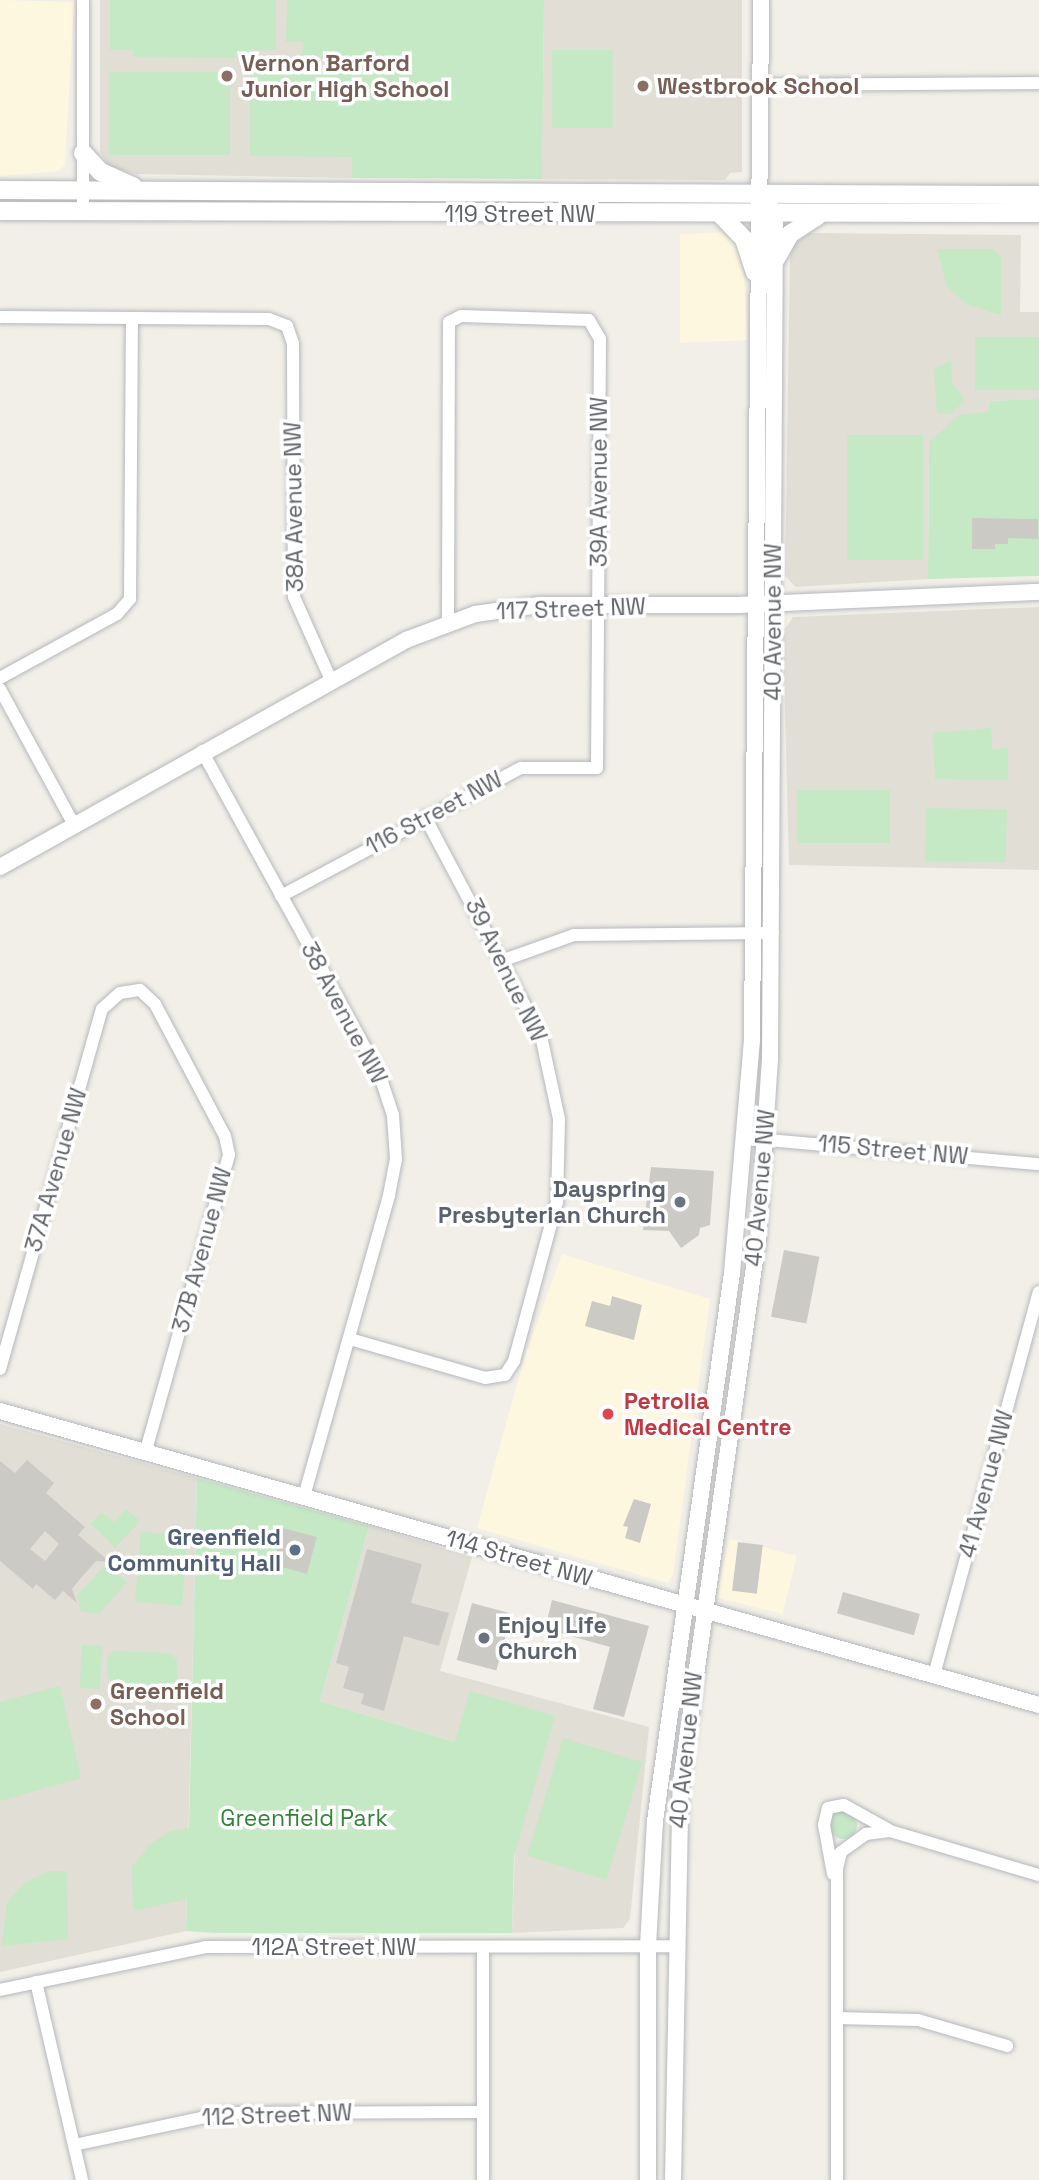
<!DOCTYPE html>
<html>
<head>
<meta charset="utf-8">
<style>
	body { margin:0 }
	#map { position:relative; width:1039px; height:2180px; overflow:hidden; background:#f1efe8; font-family:"Space Grotesk",sans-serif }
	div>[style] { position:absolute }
	.commercial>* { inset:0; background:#fef7e0; transform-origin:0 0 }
	.education>* { inset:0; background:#e1ded6 }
	.green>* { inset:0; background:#c5e8c5; transform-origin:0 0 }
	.round { border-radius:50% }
	.building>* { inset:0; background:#cccac5; transform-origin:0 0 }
	.roads { filter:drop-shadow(0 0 2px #b5b8bc) drop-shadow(0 0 2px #b5b8bc) }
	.minor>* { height:12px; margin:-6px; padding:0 6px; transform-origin:6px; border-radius:6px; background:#fff }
	.tertiary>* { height:16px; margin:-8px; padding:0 8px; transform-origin:8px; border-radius:8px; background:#fff }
	.secondary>* { height:18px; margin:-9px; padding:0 9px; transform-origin:9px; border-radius:9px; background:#fff }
	.dots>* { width:19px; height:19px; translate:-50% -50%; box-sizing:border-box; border:4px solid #fff; border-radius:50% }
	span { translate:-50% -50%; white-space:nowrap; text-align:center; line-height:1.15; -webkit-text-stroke:7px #fff; paint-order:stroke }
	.education-label { font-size:23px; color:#785e54; font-weight:700 }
	.left { translate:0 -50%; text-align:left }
	.street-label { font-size:23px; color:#5f6368 }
	.worship-label { font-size:23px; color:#5b616d; font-weight:700 }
	.right { translate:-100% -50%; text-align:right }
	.health-label { font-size:23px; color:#be3a42; font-weight:700 }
	.service-label { font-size:23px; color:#4e5e75; font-weight:700 }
	.park-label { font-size:23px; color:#348238 }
</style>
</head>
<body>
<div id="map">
	<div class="commercial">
		<div style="clip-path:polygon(0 0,74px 2px,65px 165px,59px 171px,0 176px)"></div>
		<div style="clip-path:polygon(729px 232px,743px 248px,747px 340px,680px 343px,680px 234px)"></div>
		<div style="clip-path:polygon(562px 1254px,710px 1299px,673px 1574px,668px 1583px,477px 1528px,524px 1359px)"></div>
		<div style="left:730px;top:1539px;width:69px;height:60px;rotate:14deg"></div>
	</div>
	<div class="education">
		<div style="clip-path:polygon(100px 0,354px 0,352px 178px,137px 174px,109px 166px,100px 152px)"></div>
		<div style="clip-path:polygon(544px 0,742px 0,742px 172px,730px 173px,725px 180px,542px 179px)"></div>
		<div style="clip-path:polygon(809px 233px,1021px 235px,1020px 312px,1039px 312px,1039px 399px,990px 401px,987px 412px,929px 442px,928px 579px,796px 587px,785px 576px,790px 258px,794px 244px)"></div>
		<div style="clip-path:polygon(1039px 607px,1039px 870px,789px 865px,783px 632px,793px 617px)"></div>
		<div style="clip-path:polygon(0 1424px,197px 1478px,186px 1931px,0 1972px)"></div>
		<div style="clip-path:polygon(369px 1526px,472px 1557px,440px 1671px,649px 1727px,630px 1919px,623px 1928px,512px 1933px,518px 1761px,320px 1701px)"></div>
	</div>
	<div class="green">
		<div style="clip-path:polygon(110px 0,276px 0,276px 50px,251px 50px,251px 58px,133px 57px,134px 50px,110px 50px)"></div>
		<div style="clip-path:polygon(287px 0,544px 0,542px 179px,352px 178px,352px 157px,250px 156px,250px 74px,353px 74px,353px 58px,301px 58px,304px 42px,286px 42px)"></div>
		<div style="left:552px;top:50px;width:61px;height:78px"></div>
		<div style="left:109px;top:72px;width:121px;height:83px"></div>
		<div style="clip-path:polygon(937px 249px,993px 249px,1001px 257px,1001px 315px,966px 304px,947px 286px)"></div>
		<div style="left:975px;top:337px;width:64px;height:53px"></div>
		<div style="clip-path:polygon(951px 360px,952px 383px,965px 400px,951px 414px,937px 413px,934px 370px)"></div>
		<div style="clip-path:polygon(1039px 399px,1039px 576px,928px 579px,929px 442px,959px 415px,987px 412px,990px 401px)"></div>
		<div style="left:923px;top:435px;width:125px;height:76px;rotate:90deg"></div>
		<div style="clip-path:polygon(991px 728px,992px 749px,1008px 748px,1008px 780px,935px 779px,933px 733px)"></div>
		<div style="left:890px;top:790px;width:53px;height:93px;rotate:90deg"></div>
		<div style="left:926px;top:808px;width:81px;height:53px;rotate:1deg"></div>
		<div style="clip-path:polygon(197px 1478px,369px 1526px,320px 1701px,455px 1742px,470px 1691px,555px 1716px,514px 1856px,512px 1933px,214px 1933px,186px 1931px,187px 1899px,133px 1911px,132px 1867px,149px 1845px,170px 1831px,189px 1828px)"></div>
		<div style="clip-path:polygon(126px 1509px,140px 1521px,115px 1548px,91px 1524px,101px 1512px,114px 1522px)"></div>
		<div style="left:141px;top:1532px;width:47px;height:70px;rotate:5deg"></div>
		<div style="clip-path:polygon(105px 1565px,127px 1582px,99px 1614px,81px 1611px,77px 1596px)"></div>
		<div style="left:82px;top:1645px;width:20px;height:43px;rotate:3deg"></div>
		<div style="clip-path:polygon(114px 1651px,170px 1653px,177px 1660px,177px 1678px,170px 1686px,116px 1685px,108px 1677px,107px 1658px)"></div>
		<div style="clip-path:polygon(60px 1686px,81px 1778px,0 1801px,0 1702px)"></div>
		<div style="left:563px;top:1738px;width:83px;height:123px;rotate:17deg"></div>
		<div class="round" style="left:829px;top:1811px;width:28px;height:28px"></div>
		<div style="clip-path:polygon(49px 1871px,67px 1871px,68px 1939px,2px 1946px,7px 1902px,26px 1882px)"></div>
	</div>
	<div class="building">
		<div style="clip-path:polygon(972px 518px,1038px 519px,1038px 539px,1008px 538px,1008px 544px,995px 544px,995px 549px,972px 549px)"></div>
		<div style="clip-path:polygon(651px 1167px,714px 1171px,710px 1225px,700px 1228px,699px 1235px,681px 1248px,669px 1231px,643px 1230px)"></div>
		<div style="left:784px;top:1250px;width:36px;height:68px;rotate:11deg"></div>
		<div style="clip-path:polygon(612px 1296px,642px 1305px,634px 1340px,585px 1326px,592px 1301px,610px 1306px)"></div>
		<div style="clip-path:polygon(evenodd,27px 1460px,54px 1483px,46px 1493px,85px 1527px,78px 1535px,110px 1562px,96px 1561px,79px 1580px,72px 1589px,77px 1603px,63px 1591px,55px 1600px,36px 1584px,33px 1589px,0 1561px,0 1461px,15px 1473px,27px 1460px,45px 1531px,59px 1544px,45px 1561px,30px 1549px,45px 1531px)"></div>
		<div style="clip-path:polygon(634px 1499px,651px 1504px,640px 1543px,625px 1538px,628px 1527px,623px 1526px)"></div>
		<div style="left:283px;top:1528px;width:35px;height:38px;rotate:15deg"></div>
		<div style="left:738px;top:1542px;width:25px;height:49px;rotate:7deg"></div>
		<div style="clip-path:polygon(367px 1549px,422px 1564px,411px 1603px,449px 1613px,439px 1646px,404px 1636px,384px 1711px,361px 1704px,364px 1694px,343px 1688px,349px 1667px,336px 1663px)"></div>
		<div style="left:843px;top:1592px;width:80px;height:22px;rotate:16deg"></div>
		<div style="clip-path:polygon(552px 1600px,649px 1626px,624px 1717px,593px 1709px,610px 1647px,545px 1629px)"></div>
		<div style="left:472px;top:1603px;width:41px;height:59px;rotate:15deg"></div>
	</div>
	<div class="roads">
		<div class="minor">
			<div style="left:762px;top:85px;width:277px;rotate:-0.4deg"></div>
			<div style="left:83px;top:212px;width:212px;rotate:-90deg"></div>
			<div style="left:0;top:317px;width:269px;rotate:0.4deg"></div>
			<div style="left:269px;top:319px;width:19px;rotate:21deg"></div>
			<div style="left:287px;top:326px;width:18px;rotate:71deg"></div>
			<div style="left:293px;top:343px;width:254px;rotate:89.8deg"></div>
			<div style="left:294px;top:597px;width:91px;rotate:66deg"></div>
			<div style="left:0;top:678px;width:133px;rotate:-28.7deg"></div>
			<div style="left:117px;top:614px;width:20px;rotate:-49deg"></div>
			<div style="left:130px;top:599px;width:281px;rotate:-89.6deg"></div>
			<div style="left:0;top:689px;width:153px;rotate:61.4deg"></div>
			<div style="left:202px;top:751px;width:367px;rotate:61.2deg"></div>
			<div style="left:379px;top:1073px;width:44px;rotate:71.6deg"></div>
			<div style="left:393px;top:1115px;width:44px;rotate:86.1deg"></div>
			<div style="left:396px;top:1159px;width:38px;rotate:101deg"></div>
			<div style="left:389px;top:1196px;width:313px;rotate:105.8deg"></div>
			<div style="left:281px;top:896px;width:272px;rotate:-28.1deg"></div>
			<div style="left:521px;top:768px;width:76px"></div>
			<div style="left:597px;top:768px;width:429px;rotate:-89.6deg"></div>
			<div style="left:600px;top:339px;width:22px;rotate:-120deg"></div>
			<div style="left:589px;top:320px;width:128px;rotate:-178.2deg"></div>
			<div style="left:461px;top:316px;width:13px;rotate:153deg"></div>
			<div style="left:449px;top:322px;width:300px;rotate:90.2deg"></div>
			<div style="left:504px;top:960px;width:74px;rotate:-19.7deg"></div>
			<div style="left:574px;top:935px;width:199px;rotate:-0.6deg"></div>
			<div style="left:746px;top:1138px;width:294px;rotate:5.1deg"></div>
			<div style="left:350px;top:1339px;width:141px;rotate:16.1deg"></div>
			<div style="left:485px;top:1378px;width:20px;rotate:-9deg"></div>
			<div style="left:505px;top:1375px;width:17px;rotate:-57deg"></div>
			<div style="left:514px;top:1361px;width:165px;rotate:-74.9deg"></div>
			<div style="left:557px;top:1202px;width:83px;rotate:-88.6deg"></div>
			<div style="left:559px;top:1119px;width:85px;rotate:-102.2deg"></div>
			<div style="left:541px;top:1036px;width:248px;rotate:-117.9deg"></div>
			<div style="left:0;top:1369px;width:374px;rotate:-74.2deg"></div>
			<div style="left:102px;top:1009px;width:24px;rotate:-42deg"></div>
			<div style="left:120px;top:993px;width:20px;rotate:-9deg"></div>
			<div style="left:140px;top:990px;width:21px;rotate:43deg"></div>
			<div style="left:155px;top:1004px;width:149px;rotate:62.1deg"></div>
			<div style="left:225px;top:1136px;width:19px;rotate:78deg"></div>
			<div style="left:229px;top:1155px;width:310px;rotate:105.7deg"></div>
			<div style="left:934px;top:1675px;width:397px;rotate:-74.7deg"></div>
			<div style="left:833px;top:1874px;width:50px;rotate:-100.4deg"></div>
			<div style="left:824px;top:1825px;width:17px;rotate:-77deg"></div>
			<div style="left:828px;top:1808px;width:16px;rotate:-11deg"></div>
			<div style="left:844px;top:1805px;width:51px;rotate:29.1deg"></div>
			<div style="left:36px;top:1982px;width:203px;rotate:76.9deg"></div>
			<div style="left:0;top:1990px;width:209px;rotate:-11.8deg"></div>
			<div style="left:205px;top:1947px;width:468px;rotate:-0.1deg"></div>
			<div style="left:837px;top:2018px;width:81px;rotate:1.4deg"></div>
			<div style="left:918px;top:2020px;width:93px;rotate:16.3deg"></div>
			<div style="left:74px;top:2145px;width:153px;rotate:-12deg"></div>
			<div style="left:224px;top:2113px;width:259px;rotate:-0.2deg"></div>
			<div style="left:483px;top:2180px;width:233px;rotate:-90deg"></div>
			<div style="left:837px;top:2180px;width:311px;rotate:-90deg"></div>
			<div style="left:837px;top:1869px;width:17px;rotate:-77deg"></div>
			<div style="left:841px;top:1852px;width:31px;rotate:-36deg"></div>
			<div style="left:866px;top:1834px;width:24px;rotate:-7deg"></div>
			<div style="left:890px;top:1831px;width:155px;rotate:16.5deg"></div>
		</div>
		<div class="tertiary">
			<div style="left:0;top:867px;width:465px;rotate:-29.2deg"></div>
			<div style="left:406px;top:640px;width:74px;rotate:-20.6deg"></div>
			<div style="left:475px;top:614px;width:65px;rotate:-8deg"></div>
			<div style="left:539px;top:605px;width:201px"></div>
			<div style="left:740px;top:605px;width:299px;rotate:-2.5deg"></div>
			<div style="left:0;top:1411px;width:1080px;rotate:15.8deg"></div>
			<div style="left:648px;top:2180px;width:234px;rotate:-90deg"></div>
			<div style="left:648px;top:1946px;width:125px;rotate:-86.8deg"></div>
			<div style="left:655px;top:1821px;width:553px;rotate:-82deg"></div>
			<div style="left:732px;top:1273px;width:233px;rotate:-85.1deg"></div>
			<div style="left:752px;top:1041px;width:1041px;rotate:-89.5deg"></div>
			<div style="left:673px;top:2180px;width:399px;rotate:-88.9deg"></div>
			<div style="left:681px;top:1781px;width:547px;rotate:-81.91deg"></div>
			<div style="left:758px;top:1239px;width:179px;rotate:-86.2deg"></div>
			<div style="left:770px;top:1060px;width:846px;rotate:-89.66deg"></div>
			<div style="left:775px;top:214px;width:13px;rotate:-122deg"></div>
		</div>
		<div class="secondary">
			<div style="left:83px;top:153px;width:26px;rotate:47deg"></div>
			<div style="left:101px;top:172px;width:35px;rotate:24deg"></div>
			<div style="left:0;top:190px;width:1039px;rotate:0.28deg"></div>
			<div style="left:0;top:211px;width:1039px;rotate:0.11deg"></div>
			<div style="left:721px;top:215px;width:33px;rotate:46deg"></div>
			<div style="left:744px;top:239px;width:35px;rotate:72deg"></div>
			<div style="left:774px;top:262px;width:32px;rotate:-60deg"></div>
			<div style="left:790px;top:234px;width:33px;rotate:-33deg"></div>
		</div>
	</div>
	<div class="dots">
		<div style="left:227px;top:76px;background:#8d6e63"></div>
		<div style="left:643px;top:86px;background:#8d6e63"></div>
		<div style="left:680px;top:1202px;background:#6b7280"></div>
		<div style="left:608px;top:1414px;background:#e0444e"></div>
		<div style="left:295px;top:1550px;background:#5c6f8a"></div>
		<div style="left:484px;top:1638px;background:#6b7280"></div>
		<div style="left:96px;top:1704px;background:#8d6e63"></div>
	</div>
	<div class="education-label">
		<span class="left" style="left:241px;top:76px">Vernon Barford<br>Junior High School</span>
		<span class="left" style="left:657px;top:86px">Westbrook School</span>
		<span class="left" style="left:110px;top:1704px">Greenfield<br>School</span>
	</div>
	<div class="street-label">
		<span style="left:520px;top:214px">119 Street NW</span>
		<span style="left:599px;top:482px;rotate:-90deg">39A Avenue NW</span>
		<span style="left:294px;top:507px;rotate:-91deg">38A Avenue NW</span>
		<span style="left:571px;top:609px;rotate:-2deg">117 Street NW</span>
		<span style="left:773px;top:622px;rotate:-90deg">40 Avenue NW</span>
		<span style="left:434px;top:813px;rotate:-28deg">116 Street NW</span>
		<span style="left:506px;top:970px;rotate:64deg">39 Avenue NW</span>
		<span style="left:344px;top:1013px;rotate:62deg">38 Avenue NW</span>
		<span style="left:893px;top:1150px;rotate:5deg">115 Street NW</span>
		<span style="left:56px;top:1170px;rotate:-74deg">37A Avenue NW</span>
		<span style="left:760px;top:1188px;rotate:-85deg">40 Avenue NW</span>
		<span style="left:202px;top:1250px;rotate:-75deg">37B Avenue NW</span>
		<span style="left:986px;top:1484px;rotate:-75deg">41 Avenue NW</span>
		<span style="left:519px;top:1558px;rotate:16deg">114 Street NW</span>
		<span style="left:686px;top:1750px;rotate:-84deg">40 Avenue NW</span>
		<span style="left:334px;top:1947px">112A Street NW</span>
		<span style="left:277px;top:2115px;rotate:-2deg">112 Street NW</span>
	</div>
	<div class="worship-label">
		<span class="right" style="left:666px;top:1202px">Dayspring<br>Presbyterian Church</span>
		<span class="left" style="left:498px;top:1638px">Enjoy Life<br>Church</span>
	</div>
	<div class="health-label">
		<span class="left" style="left:624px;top:1414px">Petrolia<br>Medical Centre</span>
	</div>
	<div class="service-label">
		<span class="right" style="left:281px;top:1550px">Greenfield<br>Community Hall</span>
	</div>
	<div class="park-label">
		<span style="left:304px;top:1818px">Greenfield Park</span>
	</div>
</div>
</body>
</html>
